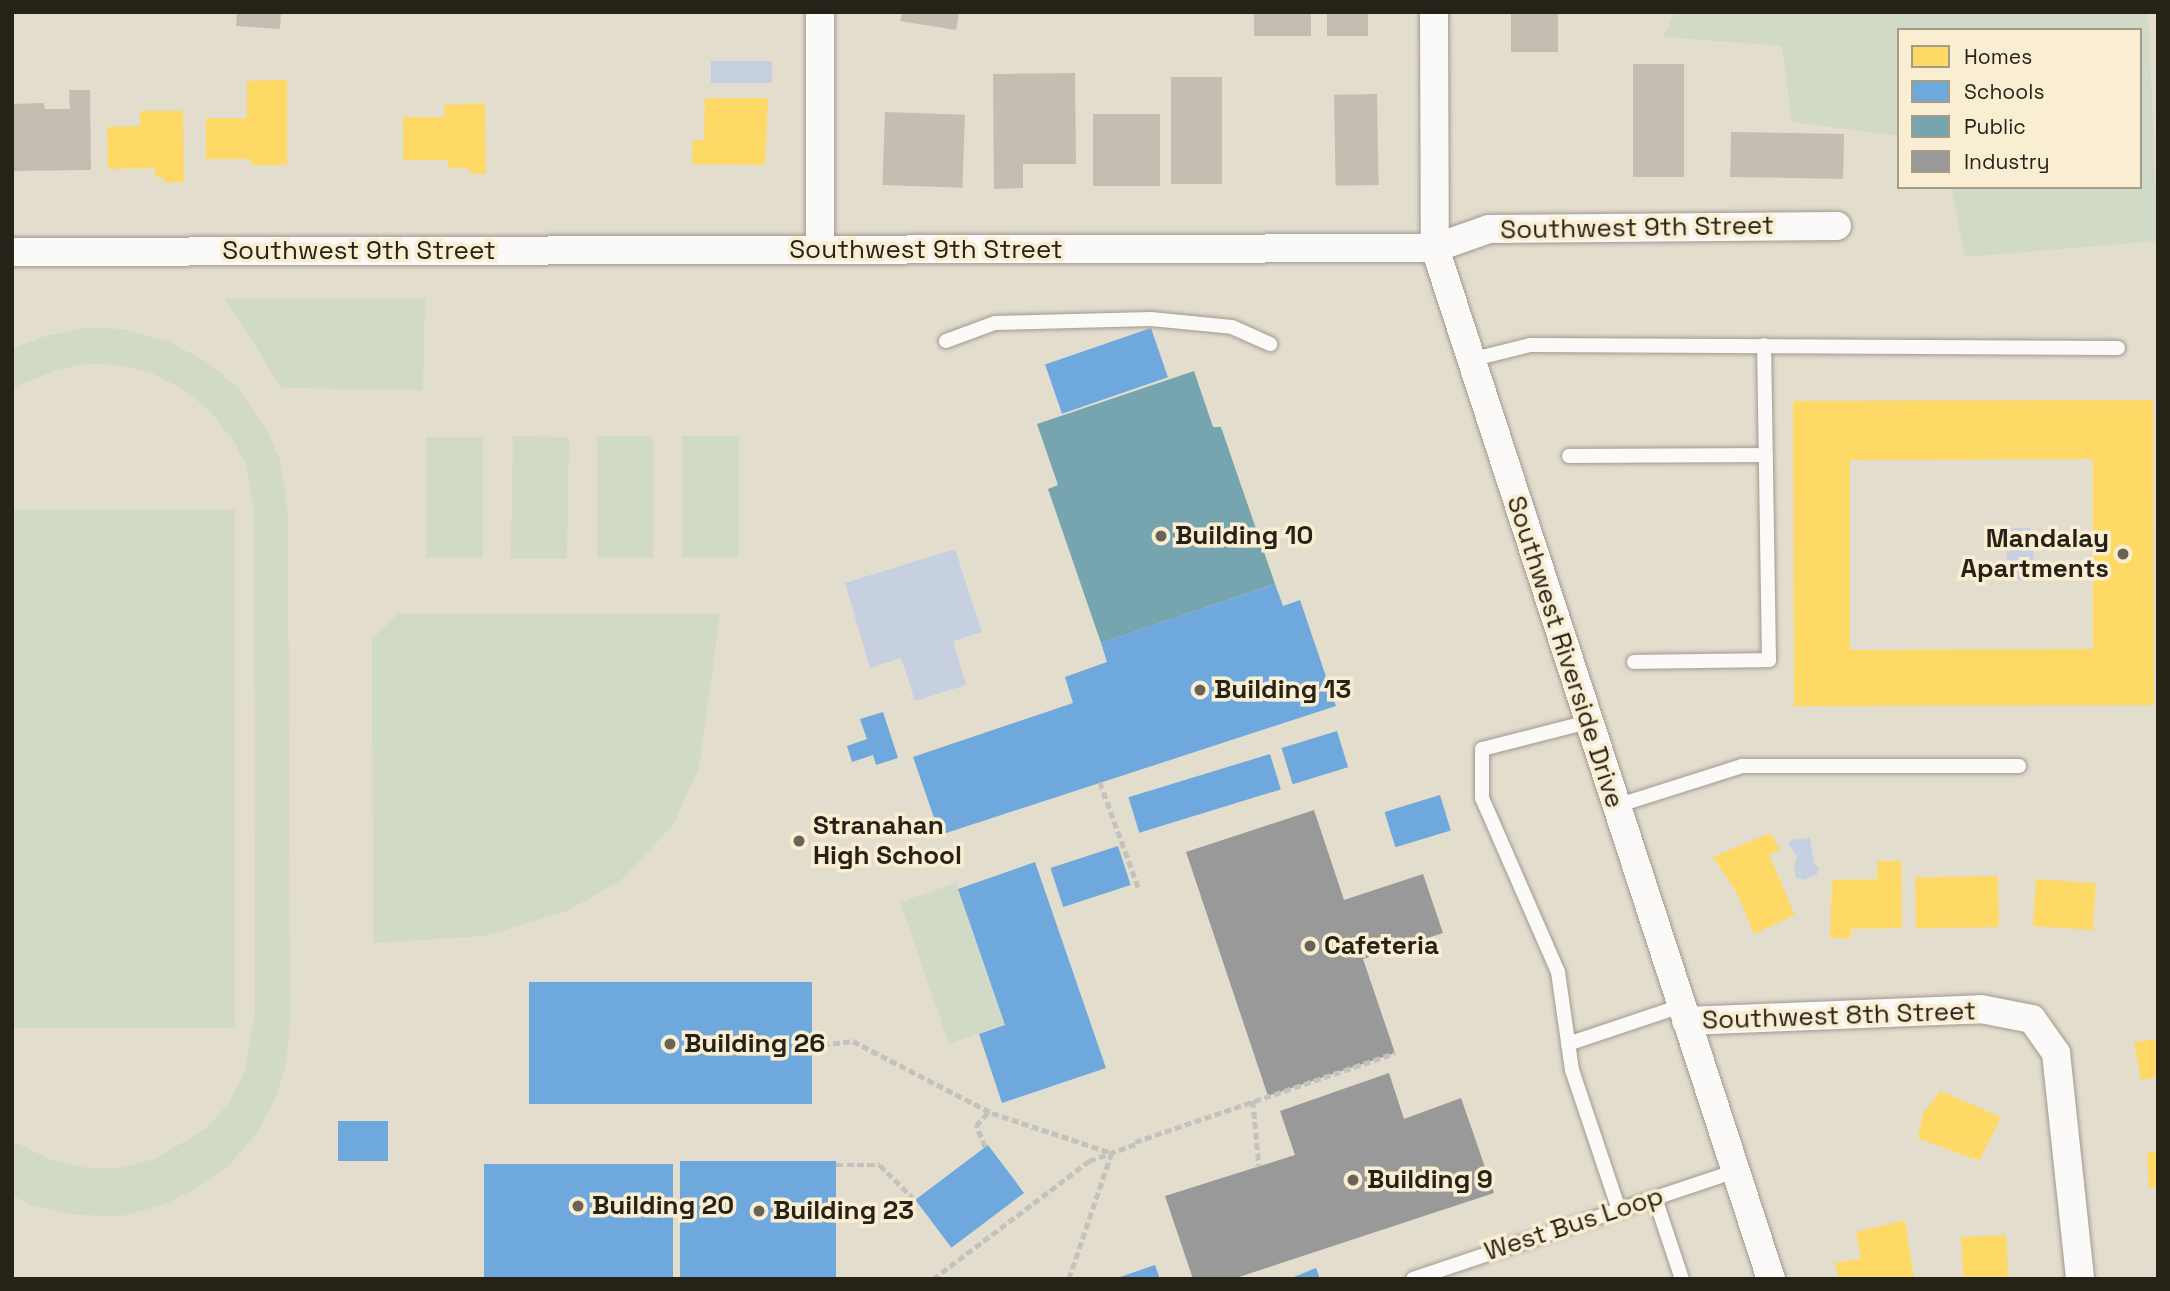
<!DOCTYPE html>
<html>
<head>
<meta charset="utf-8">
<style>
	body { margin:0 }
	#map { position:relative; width:2170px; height:1291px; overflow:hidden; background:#e3ddce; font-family:"Space Grotesk",sans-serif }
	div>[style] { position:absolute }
	.green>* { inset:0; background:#d1d9c7; transform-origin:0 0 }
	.water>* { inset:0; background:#c6d0e0; transform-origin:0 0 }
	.homes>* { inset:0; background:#ffd966; transform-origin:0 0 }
	.schools>* { inset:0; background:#6fa8dc; transform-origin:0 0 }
	.public>* { inset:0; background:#76a5af }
	.industry>* { inset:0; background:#999 }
	.building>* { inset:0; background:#c5bdb1; transform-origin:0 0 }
	.path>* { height:4.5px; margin-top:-2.25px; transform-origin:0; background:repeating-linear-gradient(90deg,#c4c2bd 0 7px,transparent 0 10.5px) }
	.roads { filter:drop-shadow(0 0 2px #9f9a8f) drop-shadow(0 0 2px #9f9a8f) }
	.service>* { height:14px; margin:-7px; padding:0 7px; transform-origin:7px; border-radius:7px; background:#fbfaf8 }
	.minor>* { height:28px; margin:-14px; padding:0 14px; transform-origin:14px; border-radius:14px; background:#fbfaf8 }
	.dots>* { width:19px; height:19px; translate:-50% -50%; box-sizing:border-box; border:4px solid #f9eed2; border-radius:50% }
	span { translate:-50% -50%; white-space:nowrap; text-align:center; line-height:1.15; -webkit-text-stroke:7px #f9eed2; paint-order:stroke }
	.street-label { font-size:26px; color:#272218 }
	.poi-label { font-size:26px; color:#272218; font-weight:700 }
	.left { translate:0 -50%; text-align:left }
	.right { translate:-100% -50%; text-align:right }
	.frame { position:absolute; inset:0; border:14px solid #272218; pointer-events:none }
	.legend { position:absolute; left:1897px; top:28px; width:245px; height:161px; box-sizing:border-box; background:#f9eed2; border:2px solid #a59c88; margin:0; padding:9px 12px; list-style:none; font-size:21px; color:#272218 }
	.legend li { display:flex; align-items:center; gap:14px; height:35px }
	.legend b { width:35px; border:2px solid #a59c88 }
</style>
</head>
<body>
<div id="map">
	<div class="green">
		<div style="clip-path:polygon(1675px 12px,2148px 12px,2158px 241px,1965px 257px,1951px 187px,2140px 187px,2140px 30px,1899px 30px,1899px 136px,1792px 122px,1782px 46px,1663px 37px)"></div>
		<div style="clip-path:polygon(225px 299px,425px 299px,423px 390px,282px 388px)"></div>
		<div style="clip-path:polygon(86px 328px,124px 329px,169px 342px,207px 362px,238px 388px,268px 433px,280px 460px,288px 512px,290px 1022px,286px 1063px,277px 1095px,256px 1134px,229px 1165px,196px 1189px,165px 1204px,121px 1216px,79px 1215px,34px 1206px,12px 1196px,12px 1141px,52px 1160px,87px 1168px,120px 1168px,155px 1159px,207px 1128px,228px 1104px,245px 1072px,255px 1013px,254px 508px,246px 464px,233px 440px,209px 410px,183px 389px,153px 374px,120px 365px,87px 364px,59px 369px,12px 388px,12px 349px,45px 336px)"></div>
		<div style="left:513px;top:436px;width:56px;height:122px;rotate:1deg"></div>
		<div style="left:597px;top:436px;width:56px;height:122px"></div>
		<div style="left:682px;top:436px;width:57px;height:121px"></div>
		<div style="left:426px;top:437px;width:57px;height:121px"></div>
		<div style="left:235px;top:510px;width:518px;height:223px;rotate:90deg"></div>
		<div style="clip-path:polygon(398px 614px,720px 614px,699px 767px,673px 825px,621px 880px,567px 911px,484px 936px,373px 943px,372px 639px)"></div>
		<div style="left:956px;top:883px;width:150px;height:59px;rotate:71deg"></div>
	</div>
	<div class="water">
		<div style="left:711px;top:61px;width:61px;height:22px"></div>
		<div style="clip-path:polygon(2009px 528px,2030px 528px,2033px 531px,2034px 577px,2032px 580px,2011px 580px,2008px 577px,2005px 532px)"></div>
		<div style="clip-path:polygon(955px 549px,982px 632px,953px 641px,966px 685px,915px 701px,901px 658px,870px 668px,845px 583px)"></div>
		<div style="clip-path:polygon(1810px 838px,1814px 863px,1819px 868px,1817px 874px,1804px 880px,1796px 878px,1794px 867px,1797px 856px,1788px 844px,1791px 840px)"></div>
	</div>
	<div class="homes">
		<div style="clip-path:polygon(287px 80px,287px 165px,251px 165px,251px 159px,206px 159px,206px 118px,247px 118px,247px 81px)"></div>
		<div style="clip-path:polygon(705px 98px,768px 98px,765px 165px,692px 164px,693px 140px,704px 140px)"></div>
		<div style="clip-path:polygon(485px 103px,486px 174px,468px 173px,469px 168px,449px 168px,448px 160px,403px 160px,403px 117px,445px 117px,444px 105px)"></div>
		<div style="clip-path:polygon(140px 111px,183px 111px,184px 182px,164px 183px,163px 177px,155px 177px,155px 168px,108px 169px,107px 127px,140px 126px)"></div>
		<div style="clip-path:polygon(evenodd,2153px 400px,2154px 705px,1794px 706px,1793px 401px,2153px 400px,2093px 459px,2093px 649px,1850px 650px,1850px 460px,2093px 459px)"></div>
		<div style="clip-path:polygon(1770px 833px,1780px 849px,1769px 855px,1795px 915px,1754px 934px,1738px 895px,1713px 857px)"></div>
		<div style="clip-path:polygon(1877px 861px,1901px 861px,1902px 928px,1851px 929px,1851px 938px,1830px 938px,1832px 880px,1877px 879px)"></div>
		<div style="left:1998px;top:876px;width:51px;height:83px;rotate:89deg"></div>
		<div style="left:2036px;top:879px;width:60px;height:47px;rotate:4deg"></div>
		<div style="clip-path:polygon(2158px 1039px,2158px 1077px,2141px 1080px,2134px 1042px)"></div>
		<div style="clip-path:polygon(1940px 1091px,2001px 1117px,1979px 1161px,1918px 1138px,1923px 1114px)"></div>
		<div style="clip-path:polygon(2158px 1151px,2158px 1188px,2149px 1187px,2147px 1153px)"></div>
		<div style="clip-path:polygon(1905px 1220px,1914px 1279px,1839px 1279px,1835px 1263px,1861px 1259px,1856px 1232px)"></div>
		<div style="left:2006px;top:1235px;width:44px;height:45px;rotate:87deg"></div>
	</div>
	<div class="schools">
		<div style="left:1151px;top:328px;width:52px;height:112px;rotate:71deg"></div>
		<div style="clip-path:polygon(1275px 584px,1283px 606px,1300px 600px,1336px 706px,940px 835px,913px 757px,1073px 703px,1065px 677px,1107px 662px,1101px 643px)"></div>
		<div style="clip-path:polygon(883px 712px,898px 758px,876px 765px,873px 755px,852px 762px,847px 746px,867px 739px,860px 719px)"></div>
		<div style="left:1337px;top:731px;width:38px;height:58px;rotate:73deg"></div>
		<div style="left:1270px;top:754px;width:37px;height:148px;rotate:73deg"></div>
		<div style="left:1440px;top:795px;width:37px;height:58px;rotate:73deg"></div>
		<div style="left:1118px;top:846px;width:41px;height:71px;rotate:72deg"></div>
		<div style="clip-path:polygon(1035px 862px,1106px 1068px,1002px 1103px,979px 1034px,1005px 1025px,958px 889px)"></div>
		<div style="left:529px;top:982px;width:283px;height:122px"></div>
		<div style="left:338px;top:1121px;width:50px;height:40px"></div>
		<div style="left:988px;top:1145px;width:60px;height:91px;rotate:53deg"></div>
		<div style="left:680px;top:1161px;width:156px;height:118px"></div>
		<div style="left:484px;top:1164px;width:189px;height:115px"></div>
		<div style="clip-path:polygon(1155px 1265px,1160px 1279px,1117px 1279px,1117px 1278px)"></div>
		<div style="clip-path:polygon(1316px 1268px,1320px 1279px,1289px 1279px)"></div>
	</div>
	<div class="public">
		<div style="clip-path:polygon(1194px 371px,1213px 427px,1221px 427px,1275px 584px,1101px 643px,1048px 489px,1058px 485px,1037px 424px)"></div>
	</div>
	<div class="industry">
		<div style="clip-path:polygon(1314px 810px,1344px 900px,1423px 874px,1443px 933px,1363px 959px,1395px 1053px,1268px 1096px,1186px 852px)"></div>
		<div style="clip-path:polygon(1389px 1073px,1404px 1119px,1461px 1098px,1494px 1193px,1233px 1279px,1193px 1279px,1165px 1196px,1295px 1155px,1280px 1111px)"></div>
	</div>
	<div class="building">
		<div style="clip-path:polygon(237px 12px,281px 12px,280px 29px,236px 26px)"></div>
		<div style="clip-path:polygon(902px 12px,959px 12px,956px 30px,900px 21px)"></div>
		<div style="left:1254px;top:12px;width:57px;height:24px"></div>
		<div style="left:1327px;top:12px;width:41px;height:24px"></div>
		<div style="left:1511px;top:12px;width:47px;height:40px"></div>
		<div style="left:1633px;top:64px;width:51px;height:113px"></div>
		<div style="clip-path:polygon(1075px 73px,1076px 164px,1023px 164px,1023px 188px,994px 189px,993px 74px)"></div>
		<div style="left:1171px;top:77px;width:51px;height:107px"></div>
		<div style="clip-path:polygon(69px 90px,90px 90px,91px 170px,12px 171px,12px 104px,44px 103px,45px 109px,70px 109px)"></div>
		<div style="left:1377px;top:94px;width:91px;height:43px;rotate:89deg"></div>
		<div style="left:885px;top:112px;width:80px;height:73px;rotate:2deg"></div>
		<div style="left:1093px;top:114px;width:67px;height:72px"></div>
		<div style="left:1731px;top:132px;width:113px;height:45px;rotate:1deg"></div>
	</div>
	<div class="path">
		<div style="left:1100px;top:782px;width:114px;rotate:70deg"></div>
		<div style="left:812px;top:1046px;width:41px;rotate:-7deg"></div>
		<div style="left:853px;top:1041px;width:157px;rotate:27.4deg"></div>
		<div style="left:992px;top:1113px;width:126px;rotate:18.4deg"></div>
		<div style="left:1112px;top:1153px;width:133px;rotate:108.8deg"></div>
		<div style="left:1253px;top:1101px;width:65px;rotate:84.7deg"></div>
		<div style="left:1135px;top:1142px;width:275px;rotate:-18.9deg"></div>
		<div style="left:985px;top:1147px;width:23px;rotate:-113deg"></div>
		<div style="left:976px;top:1126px;width:20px;rotate:-49deg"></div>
		<div style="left:836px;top:1165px;width:44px"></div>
		<div style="left:880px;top:1165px;width:49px;rotate:45deg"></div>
		<div style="left:933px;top:1279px;width:196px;rotate:-37.1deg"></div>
		<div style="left:1089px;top:1161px;width:50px;rotate:-19.9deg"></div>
	</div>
	<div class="roads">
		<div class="service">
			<div style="left:946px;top:341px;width:52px;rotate:-20.2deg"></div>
			<div style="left:995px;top:323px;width:156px;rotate:-1.5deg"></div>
			<div style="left:1151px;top:319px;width:81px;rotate:5.6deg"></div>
			<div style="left:1232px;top:327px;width:42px;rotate:24.1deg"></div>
			<div style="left:1470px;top:360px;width:62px;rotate:-14deg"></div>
			<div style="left:1530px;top:345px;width:588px;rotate:0.29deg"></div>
			<div style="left:1569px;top:456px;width:197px;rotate:-0.3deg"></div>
			<div style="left:1634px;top:662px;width:135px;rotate:-0.8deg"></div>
			<div style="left:1769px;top:660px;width:315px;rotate:-90.9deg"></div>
			<div style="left:1588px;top:722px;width:109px;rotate:165.7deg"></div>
			<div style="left:1482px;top:749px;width:49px;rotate:90deg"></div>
			<div style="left:1482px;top:798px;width:190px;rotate:66.4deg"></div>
			<div style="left:1558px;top:972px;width:99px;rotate:81.9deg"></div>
			<div style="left:1572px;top:1070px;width:148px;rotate:71.4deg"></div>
			<div style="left:1616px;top:806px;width:132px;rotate:-17.6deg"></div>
			<div style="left:1742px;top:766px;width:277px"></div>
			<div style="left:1568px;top:1044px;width:119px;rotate:-18.6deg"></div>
			<div style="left:1655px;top:1198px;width:85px;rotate:71.6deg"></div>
			<div style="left:1413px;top:1279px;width:340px;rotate:-18.5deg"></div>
		</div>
		<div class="minor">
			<div style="left:1434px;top:12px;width:236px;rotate:89.8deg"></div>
			<div style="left:1435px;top:248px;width:1084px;rotate:71.95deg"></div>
			<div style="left:820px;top:250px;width:238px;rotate:-90deg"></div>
			<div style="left:12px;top:252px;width:1423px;rotate:-0.16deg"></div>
			<div style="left:1435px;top:248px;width:57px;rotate:-19.4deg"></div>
			<div style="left:1489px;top:229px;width:348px;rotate:-0.5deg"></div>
			<div style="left:1686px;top:1021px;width:295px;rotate:-2.3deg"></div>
			<div style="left:1981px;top:1009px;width:52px;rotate:11.1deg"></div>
			<div style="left:2032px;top:1019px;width:42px;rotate:54.8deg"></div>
			<div style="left:2056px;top:1053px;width:227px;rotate:83.9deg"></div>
		</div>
	</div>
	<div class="dots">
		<div style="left:1161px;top:536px;background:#696358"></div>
		<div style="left:2123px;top:554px;background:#696358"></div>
		<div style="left:1200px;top:690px;background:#696358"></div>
		<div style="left:799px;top:841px;background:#696358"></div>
		<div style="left:1310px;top:946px;background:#696358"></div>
		<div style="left:670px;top:1044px;background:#696358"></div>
		<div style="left:1353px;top:1180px;background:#696358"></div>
		<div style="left:578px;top:1206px;background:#696358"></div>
		<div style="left:759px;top:1211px;background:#696358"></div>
	</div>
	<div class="street-label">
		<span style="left:1637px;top:228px;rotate:-1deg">Southwest 9th Street</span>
		<span style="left:926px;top:250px">Southwest 9th Street</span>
		<span style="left:359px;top:251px">Southwest 9th Street</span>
		<span style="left:1565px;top:652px;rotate:72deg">Southwest Riverside Drive</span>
		<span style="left:1839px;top:1016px;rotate:-2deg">Southwest 8th Street</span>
		<span style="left:1574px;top:1224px;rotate:-18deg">West Bus Loop</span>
	</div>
	<div class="poi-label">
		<span class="left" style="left:1175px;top:536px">Building 10</span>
		<span class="right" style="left:2109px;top:554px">Mandalay<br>Apartments</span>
		<span class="left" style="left:1214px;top:690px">Building 13</span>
		<span class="left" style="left:813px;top:841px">Stranahan<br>High School</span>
		<span class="left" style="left:1324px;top:946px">Cafeteria</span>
		<span class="left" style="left:684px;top:1044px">Building 26</span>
		<span class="left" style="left:1367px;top:1180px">Building 9</span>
		<span class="left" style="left:592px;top:1206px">Building 20</span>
		<span class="left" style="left:773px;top:1211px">Building 23</span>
	</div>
	<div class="frame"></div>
	<ul class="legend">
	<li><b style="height:19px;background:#ffd966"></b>Homes</li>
	<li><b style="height:19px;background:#6fa8dc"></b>Schools</li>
	<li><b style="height:19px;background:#76a5af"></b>Public</li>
	<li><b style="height:19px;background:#999"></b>Industry</li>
	</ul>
</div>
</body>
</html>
